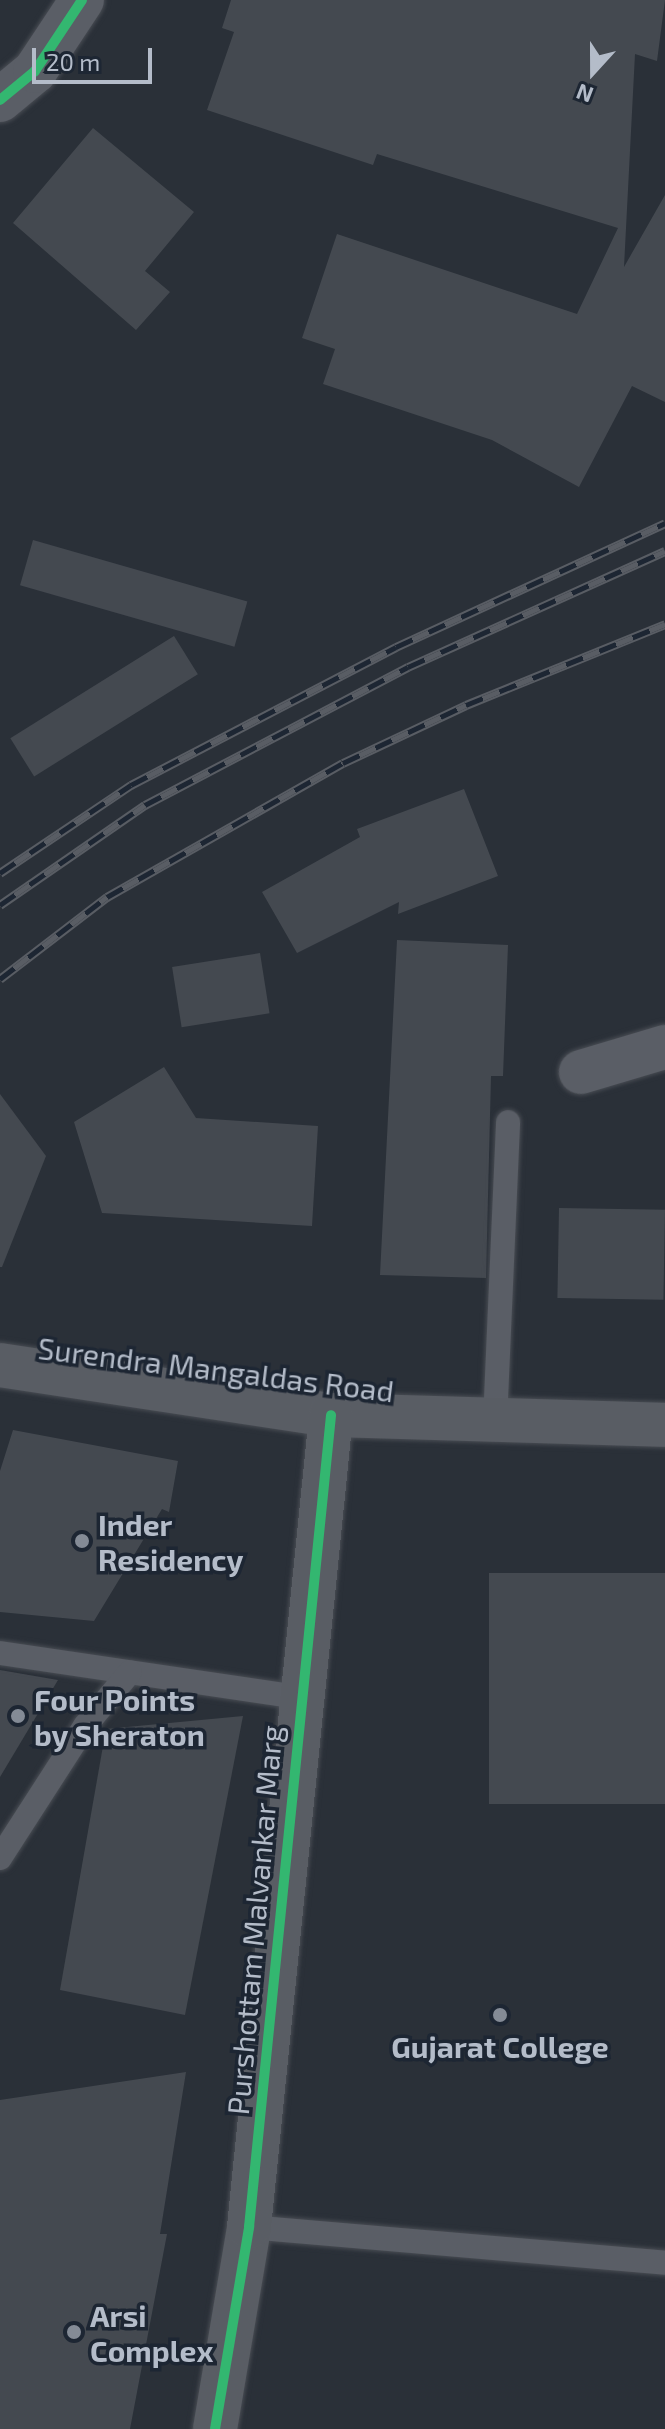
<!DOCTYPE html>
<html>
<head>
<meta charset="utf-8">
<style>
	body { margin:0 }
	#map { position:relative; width:665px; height:2429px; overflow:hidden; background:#2a3038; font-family:"Exo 2",sans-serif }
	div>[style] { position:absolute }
	.building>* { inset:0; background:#444950; transform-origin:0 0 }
	.roads { filter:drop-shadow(0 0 2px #484c53) drop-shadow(0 0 2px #484c53) }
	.lane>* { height:24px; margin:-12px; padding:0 12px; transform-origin:12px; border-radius:12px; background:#5a5e66 }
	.street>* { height:44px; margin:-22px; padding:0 22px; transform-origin:22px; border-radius:22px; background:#5a5e66 }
	.secondary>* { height:44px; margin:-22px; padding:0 22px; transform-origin:22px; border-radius:22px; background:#595d64 }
	.rail>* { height:9px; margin-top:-4.5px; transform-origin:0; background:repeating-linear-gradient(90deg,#1d2633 0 18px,#595d64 0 36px); box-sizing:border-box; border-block:2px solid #595d64 }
	.cycleway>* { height:10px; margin:-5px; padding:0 5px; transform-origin:5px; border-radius:5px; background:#33b770 }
	.dots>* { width:22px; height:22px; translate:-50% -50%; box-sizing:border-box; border:4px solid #1d2633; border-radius:50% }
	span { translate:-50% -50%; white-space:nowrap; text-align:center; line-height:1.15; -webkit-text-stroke:7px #1d2633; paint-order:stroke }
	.street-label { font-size:30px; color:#b4bcc9 }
	.poi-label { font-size:30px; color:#b4bcc9; font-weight:700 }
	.left { translate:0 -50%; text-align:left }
	.north { position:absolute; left:553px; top:32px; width:80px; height:80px; -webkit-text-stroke:6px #1d2633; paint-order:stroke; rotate:201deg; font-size:22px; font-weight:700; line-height:32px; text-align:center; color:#b4bcc9 }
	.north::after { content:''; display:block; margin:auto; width:28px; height:36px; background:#b4bcc9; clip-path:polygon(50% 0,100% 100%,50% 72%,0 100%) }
	.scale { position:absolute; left:32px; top:48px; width:120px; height:36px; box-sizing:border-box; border:4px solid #b4bcc9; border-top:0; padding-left:10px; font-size:24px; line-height:28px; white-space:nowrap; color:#b4bcc9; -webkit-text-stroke:6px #1d2633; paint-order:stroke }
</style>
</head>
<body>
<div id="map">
	<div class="building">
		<div style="clip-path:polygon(231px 0,665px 0,657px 61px,635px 54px,624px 267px,665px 195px,665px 402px,632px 386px,579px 487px,492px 440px,323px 384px,335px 349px,302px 338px,337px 234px,577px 314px,618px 228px,377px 154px,373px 165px,207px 110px,234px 32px,222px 28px)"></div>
		<div style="clip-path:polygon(93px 128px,194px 212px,145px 271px,170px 292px,136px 330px,13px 223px)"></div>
		<div style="left:33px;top:540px;width:223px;height:47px;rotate:16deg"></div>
		<div style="left:174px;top:636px;width:45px;height:193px;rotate:58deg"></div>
		<div style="clip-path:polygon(464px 789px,498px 876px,398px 914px,399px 902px,297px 953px,262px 892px,360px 837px,357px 829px)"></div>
		<div style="clip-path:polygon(397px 940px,508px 945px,503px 1076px,491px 1076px,486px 1278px,380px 1275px)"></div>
		<div style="left:260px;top:953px;width:61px;height:89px;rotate:81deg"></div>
		<div style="clip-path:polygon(164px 1067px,196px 1118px,318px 1126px,312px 1226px,102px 1213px,74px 1122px)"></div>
		<div style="clip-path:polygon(0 1094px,46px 1156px,2px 1267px,0 1267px)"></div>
		<div style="left:559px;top:1208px;width:106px;height:90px;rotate:1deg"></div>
		<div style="clip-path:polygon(13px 1430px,178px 1461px,169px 1512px,162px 1509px,94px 1621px,0 1612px,0 1471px)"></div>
		<div style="left:665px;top:1573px;width:231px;height:176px;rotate:90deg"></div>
		<div style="clip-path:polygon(0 1670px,58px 1680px,0 1777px)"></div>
		<div style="clip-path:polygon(243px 1716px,185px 2015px,60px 1990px,106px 1729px)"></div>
		<div style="clip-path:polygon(186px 2072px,160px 2234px,167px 2234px,130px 2429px,0 2429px,0 2100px)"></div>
	</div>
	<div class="roads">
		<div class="lane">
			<div style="left:495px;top:1422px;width:300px;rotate:-87.5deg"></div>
			<div style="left:0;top:1653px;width:302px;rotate:8.4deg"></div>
			<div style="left:0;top:1858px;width:157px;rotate:-57.2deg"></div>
			<div style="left:85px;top:1726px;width:70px;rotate:-50.2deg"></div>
			<div style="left:249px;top:2227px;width:418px;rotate:4.9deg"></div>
		</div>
		<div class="street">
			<div style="left:0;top:100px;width:45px;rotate:-39.6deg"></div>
			<div style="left:35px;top:71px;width:85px;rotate:-56.5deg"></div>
			<div style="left:581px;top:1072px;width:88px;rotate:-16.6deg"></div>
		</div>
		<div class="secondary">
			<div style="left:0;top:1365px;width:335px;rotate:8.6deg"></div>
			<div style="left:331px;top:1415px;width:334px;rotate:1.7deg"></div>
			<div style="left:215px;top:2429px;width:205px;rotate:-80.4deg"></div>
			<div style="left:249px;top:2227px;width:816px;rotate:-84.23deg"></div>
		</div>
	</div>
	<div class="rail">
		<div style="left:0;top:873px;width:158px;rotate:-33.9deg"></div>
		<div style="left:131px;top:785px;width:299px;rotate:-27.5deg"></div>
		<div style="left:396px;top:647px;width:296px;rotate:-24.7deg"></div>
		<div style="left:0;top:905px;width:176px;rotate:-34.6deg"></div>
		<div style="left:145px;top:805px;width:297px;rotate:-27.7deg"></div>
		<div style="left:408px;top:667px;width:282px;rotate:-24.3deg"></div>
		<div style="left:0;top:979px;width:135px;rotate:-37.5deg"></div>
		<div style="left:107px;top:897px;width:271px;rotate:-29.6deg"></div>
		<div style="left:343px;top:763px;width:136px;rotate:-25.2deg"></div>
		<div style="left:466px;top:705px;width:215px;rotate:-22.1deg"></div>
	</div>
	<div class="cycleway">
		<div style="left:0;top:100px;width:45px;rotate:-39.6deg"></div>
		<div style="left:35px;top:71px;width:85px;rotate:-56.5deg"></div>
		<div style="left:215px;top:2429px;width:205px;rotate:-80.4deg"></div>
		<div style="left:249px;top:2227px;width:816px;rotate:-84.23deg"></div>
	</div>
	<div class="dots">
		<div style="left:82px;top:1541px;background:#848b96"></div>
		<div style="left:18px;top:1716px;background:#848b96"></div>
		<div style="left:500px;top:2015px;background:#848b96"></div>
		<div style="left:74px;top:2332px;background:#848b96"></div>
	</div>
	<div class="street-label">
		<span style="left:216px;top:1369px;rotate:7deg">Surendra Mangaldas Road</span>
		<span style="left:254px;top:1920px;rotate:-85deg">Purshottam Malvankar Marg</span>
	</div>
	<div class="poi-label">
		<span class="left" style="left:98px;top:1541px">Inder<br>Residency</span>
		<span class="left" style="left:34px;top:1716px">Four Points<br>by Sheraton</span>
		<span style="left:500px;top:2046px">Gujarat College</span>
		<span class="left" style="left:90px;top:2332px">Arsi<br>Complex</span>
	</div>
	<div class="north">N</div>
	<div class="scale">20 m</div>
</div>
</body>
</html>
